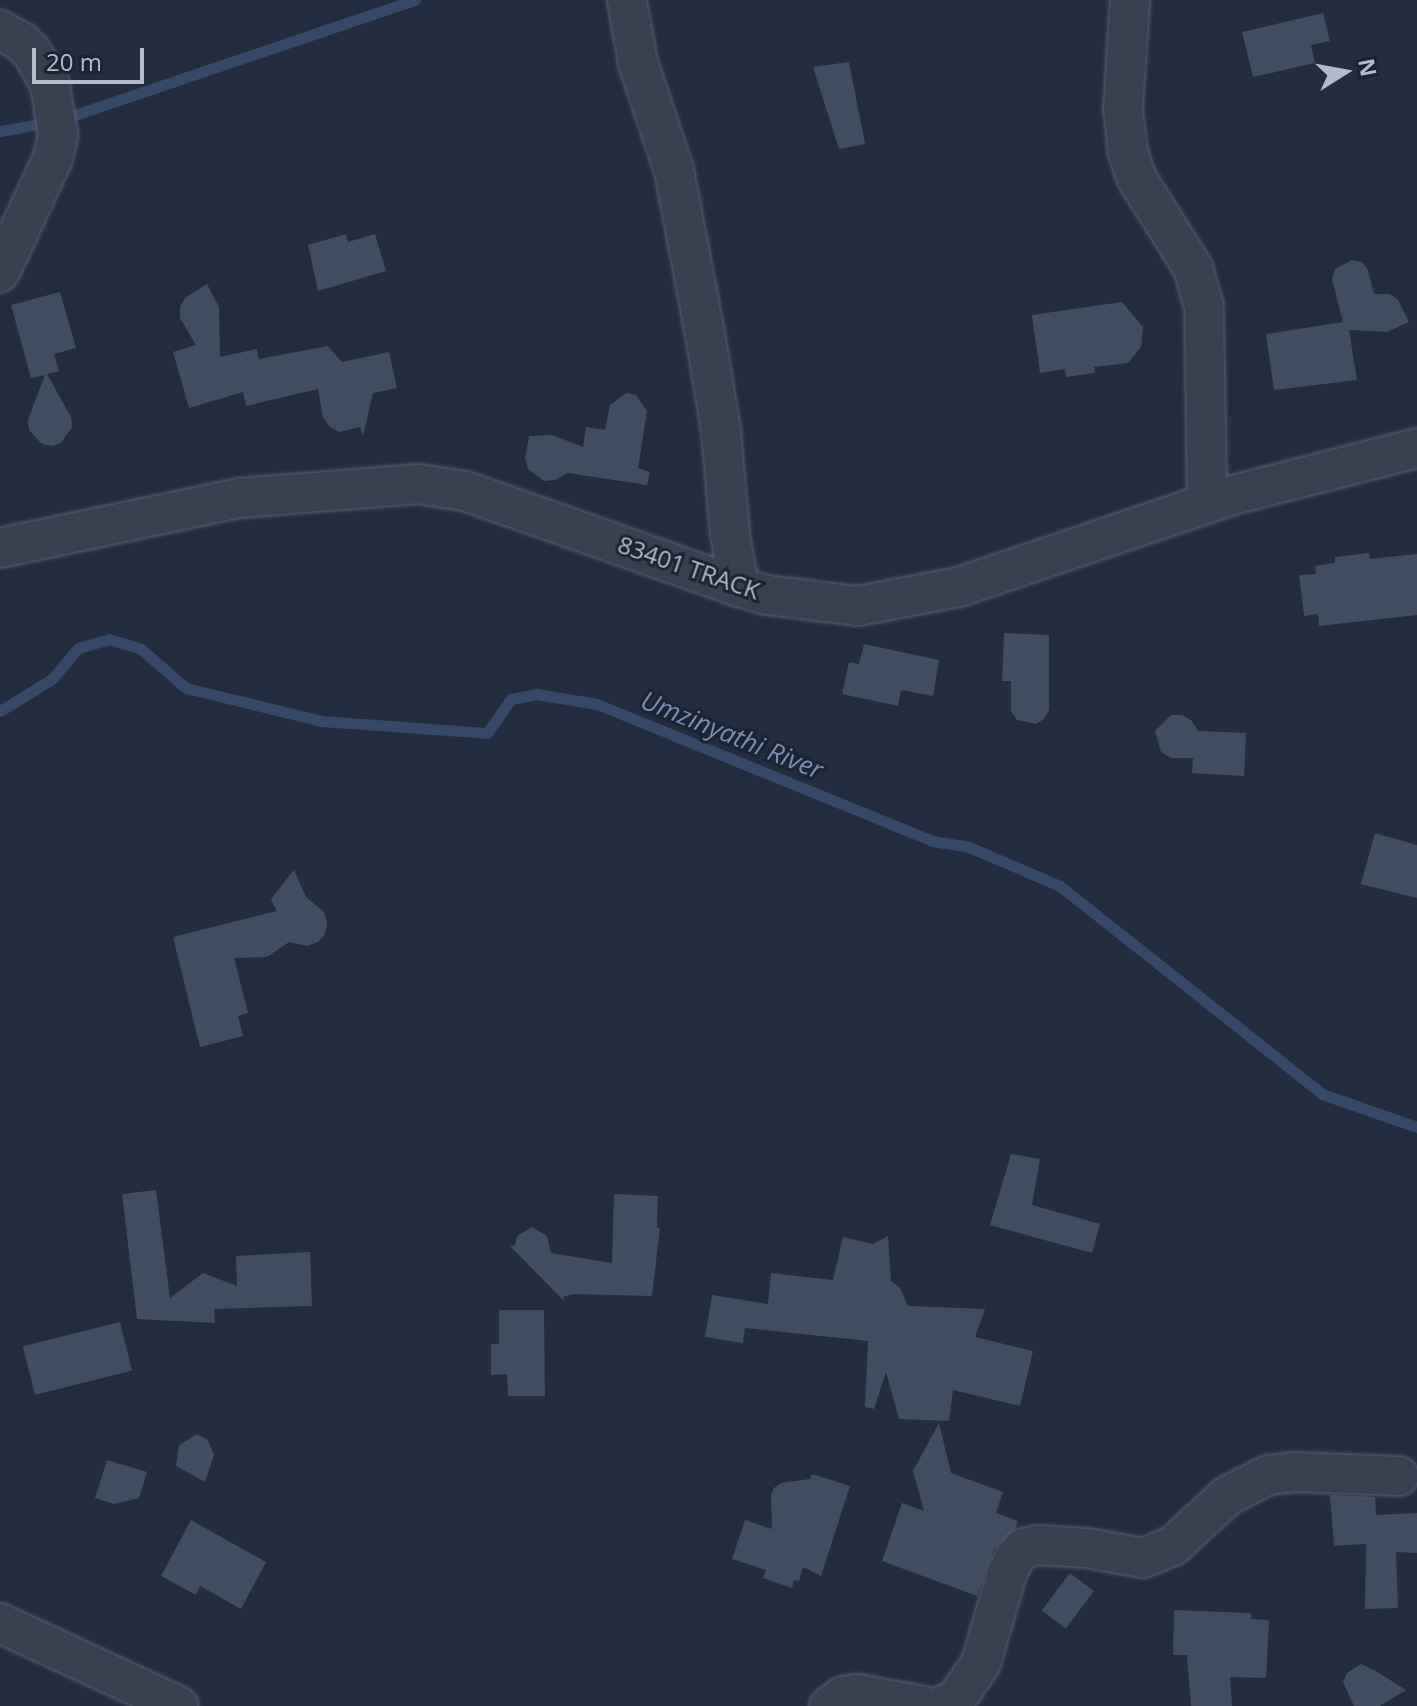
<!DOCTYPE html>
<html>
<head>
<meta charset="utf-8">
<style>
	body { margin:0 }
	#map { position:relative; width:1417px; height:1706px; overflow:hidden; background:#232d3f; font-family:"Open Sans",sans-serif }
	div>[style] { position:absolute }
	.stream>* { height:11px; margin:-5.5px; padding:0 5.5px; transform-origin:5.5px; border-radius:5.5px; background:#364767 }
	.building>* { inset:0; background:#424c61; transform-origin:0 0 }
	.roads { filter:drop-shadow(0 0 2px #555d6d) drop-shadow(0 0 2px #555d6d) }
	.minor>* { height:38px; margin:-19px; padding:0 19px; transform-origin:19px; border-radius:19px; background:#383f4f }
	span { translate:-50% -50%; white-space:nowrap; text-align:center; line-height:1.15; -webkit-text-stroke:6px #1c2434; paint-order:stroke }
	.street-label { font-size:24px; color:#b4baca }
	.water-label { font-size:26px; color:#7a8eb2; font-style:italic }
	.north { position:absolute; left:1305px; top:32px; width:80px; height:80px; -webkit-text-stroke:6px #1c2434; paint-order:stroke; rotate:79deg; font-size:22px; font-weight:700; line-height:32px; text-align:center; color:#b4baca }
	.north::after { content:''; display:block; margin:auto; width:28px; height:36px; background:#b4baca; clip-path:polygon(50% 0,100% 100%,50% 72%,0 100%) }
	.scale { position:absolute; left:32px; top:48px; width:112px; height:36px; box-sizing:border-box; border:4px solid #b4baca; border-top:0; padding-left:10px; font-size:24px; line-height:28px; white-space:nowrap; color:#b4baca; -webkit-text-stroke:6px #1c2434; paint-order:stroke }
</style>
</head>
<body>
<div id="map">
	<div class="stream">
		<div style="left:0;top:131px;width:58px;rotate:-10deg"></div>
		<div style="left:57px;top:121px;width:378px;rotate:-18.7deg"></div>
		<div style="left:0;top:711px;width:61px;rotate:-31.6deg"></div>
		<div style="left:52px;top:679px;width:40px;rotate:-50deg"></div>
		<div style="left:78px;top:648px;width:32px;rotate:-16deg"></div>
		<div style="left:109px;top:639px;width:34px;rotate:17deg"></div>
		<div style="left:141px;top:649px;width:60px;rotate:40.9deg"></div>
		<div style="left:186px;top:688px;width:139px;rotate:13.7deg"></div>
		<div style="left:321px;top:721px;width:166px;rotate:4.1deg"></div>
		<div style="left:487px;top:733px;width:42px;rotate:-54.8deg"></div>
		<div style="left:511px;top:699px;width:25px;rotate:-11deg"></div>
		<div style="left:536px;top:694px;width:62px;rotate:9.3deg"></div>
		<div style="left:597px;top:704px;width:362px;rotate:22.2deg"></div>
		<div style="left:932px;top:841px;width:37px;rotate:9deg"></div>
		<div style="left:969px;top:847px;width:99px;rotate:23.2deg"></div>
		<div style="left:1060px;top:886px;width:335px;rotate:38.4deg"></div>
		<div style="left:1322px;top:1094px;width:101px;rotate:19.2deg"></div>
	</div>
	<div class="building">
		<div style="clip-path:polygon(1323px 13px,1330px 41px,1311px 45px,1315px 63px,1253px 77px,1242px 32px)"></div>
		<div style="clip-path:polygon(849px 62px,865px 144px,839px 149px,813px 67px)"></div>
		<div style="clip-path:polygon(346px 234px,348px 242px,375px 234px,386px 271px,318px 291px,308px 245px)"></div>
		<div style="clip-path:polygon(1352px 260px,1362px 262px,1368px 270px,1374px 294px,1390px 294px,1398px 300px,1409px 322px,1387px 332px,1349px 330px,1357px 380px,1274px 390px,1266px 334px,1343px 322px,1332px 279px,1335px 269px)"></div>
		<div style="clip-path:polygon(207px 284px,219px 307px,220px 357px,257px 349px,259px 359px,328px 346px,342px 362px,389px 352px,397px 388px,373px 393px,363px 436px,360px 427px,339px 432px,330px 427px,323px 418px,318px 389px,246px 406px,243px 392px,189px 408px,173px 352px,196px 345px,180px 318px,180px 307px,185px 298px)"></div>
		<div style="clip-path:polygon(60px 292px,76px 348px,54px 354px,59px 371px,47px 374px,71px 417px,72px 427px,61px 443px,52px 446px,42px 444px,29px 430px,28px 420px,45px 375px,31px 378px,11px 305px)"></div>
		<div style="clip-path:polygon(1122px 302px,1143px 327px,1141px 347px,1128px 363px,1094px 367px,1095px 373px,1066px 377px,1065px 369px,1040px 373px,1032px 315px)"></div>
		<div style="clip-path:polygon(626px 393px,636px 395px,647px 411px,638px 468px,650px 472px,647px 485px,568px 473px,555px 480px,544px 481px,528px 469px,525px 459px,529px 436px,552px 435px,583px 447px,586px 427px,605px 430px,610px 405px)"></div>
		<div style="clip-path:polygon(1369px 553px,1370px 559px,1417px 554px,1417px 615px,1319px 626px,1318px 614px,1304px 616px,1299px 575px,1316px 574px,1315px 566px,1335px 563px,1335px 557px)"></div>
		<div style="clip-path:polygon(1004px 633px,1049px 635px,1049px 710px,1044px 719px,1036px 724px,1017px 720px,1011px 711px,1011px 681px,1002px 681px)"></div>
		<div style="clip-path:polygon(864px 644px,939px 660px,933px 696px,901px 690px,898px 706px,842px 694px,849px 662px,859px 664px)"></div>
		<div style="clip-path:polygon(1171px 715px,1182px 715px,1192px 721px,1198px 731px,1246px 733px,1244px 776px,1192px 773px,1193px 758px,1171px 758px,1161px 752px,1155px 731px)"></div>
		<div style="clip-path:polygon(1375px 833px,1417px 845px,1417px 898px,1361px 884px)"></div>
		<div style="clip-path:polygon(294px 870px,306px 897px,324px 912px,327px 923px,325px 934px,318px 942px,307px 946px,289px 942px,267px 957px,234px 958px,248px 1013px,238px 1016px,243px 1036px,200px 1047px,173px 937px,277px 911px,271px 899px)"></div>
		<div style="clip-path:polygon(1011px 1154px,1040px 1159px,1032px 1205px,1100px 1224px,1092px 1253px,990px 1225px)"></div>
		<div style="clip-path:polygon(156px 1190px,170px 1298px,203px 1273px,237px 1286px,236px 1256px,310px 1252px,312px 1306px,214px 1309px,215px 1323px,137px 1319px,122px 1194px)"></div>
		<div style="clip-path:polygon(614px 1194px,658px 1196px,657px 1228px,660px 1228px,652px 1296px,573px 1294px,563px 1297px,565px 1302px,509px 1245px,515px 1246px,517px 1236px,532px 1227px,547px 1236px,551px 1253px,612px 1263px)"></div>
		<div style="clip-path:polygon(888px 1236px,891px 1281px,900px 1288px,908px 1306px,985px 1309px,975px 1337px,1033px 1351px,1020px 1406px,953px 1390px,949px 1421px,899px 1419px,886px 1372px,874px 1409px,865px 1407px,868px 1341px,745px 1328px,743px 1343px,705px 1337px,712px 1295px,768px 1304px,771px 1273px,833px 1280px,843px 1237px,873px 1244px)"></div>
		<div style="clip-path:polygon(499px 1310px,544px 1310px,545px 1396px,508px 1396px,507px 1374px,491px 1375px,491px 1344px,499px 1344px)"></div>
		<div style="left:120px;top:1322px;width:50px;height:100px;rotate:76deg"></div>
		<div style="clip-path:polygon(939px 1423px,951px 1473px,1003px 1492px,996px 1513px,1018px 1521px,1015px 1529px,994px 1549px,977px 1596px,882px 1561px,902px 1503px,924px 1511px,913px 1471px)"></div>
		<div style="clip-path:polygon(197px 1434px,208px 1440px,214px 1455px,205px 1482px,176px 1466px,179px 1445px)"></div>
		<div style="clip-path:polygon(107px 1460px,147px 1472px,139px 1498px,114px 1504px,95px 1498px)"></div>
		<div style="clip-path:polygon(812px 1474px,850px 1486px,821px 1576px,803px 1567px,799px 1581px,794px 1580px,792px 1588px,763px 1578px,766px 1570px,732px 1559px,745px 1520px,772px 1529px,771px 1495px,774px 1488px,781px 1483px,810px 1479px)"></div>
		<div style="clip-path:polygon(1330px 1495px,1375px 1497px,1376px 1515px,1417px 1513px,1417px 1553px,1396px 1552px,1398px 1608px,1365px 1609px,1366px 1544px,1334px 1546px)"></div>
		<div style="clip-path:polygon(191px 1520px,266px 1562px,241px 1609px,200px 1586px,196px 1595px,161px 1576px)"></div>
		<div style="left:1070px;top:1573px;width:30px;height:47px;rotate:37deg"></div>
		<div style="clip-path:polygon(1174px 1610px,1251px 1613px,1251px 1619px,1269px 1620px,1266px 1678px,1230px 1677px,1232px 1706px,1191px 1706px,1187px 1655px,1173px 1655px)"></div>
		<div style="clip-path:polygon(1361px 1664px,1374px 1670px,1406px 1690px,1380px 1706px,1354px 1706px,1343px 1682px,1347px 1673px)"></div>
	</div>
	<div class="roads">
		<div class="minor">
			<div style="left:1130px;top:0;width:109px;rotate:93.7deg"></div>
			<div style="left:1123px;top:109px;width:44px;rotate:83.5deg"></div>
			<div style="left:1128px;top:153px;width:28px;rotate:71deg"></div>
			<div style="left:1137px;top:179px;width:105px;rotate:57.8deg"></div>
			<div style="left:1193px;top:268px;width:41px;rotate:74.2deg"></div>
			<div style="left:1204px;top:307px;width:196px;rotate:89.1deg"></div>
			<div style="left:627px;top:1px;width:63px;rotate:79.9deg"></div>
			<div style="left:638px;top:63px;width:113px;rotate:71.4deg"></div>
			<div style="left:674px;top:170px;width:167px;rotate:79.3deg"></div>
			<div style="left:705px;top:334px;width:98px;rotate:80.6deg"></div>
			<div style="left:721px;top:431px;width:103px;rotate:85deg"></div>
			<div style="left:730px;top:534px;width:54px;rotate:80.4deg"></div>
			<div style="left:0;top:30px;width:25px;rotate:29deg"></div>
			<div style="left:22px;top:42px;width:16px;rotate:47deg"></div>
			<div style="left:33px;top:54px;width:35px;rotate:61deg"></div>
			<div style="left:50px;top:85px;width:51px;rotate:80.9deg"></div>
			<div style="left:58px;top:135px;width:24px;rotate:102deg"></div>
			<div style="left:53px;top:158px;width:126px;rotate:114.9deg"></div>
			<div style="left:0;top:548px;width:245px;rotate:-11.8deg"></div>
			<div style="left:240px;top:498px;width:179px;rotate:-4.5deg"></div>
			<div style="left:418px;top:484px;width:48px;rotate:8.5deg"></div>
			<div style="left:465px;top:491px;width:290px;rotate:19.3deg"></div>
			<div style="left:739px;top:587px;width:29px;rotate:16deg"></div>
			<div style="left:767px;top:595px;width:92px;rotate:6.9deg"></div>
			<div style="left:858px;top:606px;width:103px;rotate:-10.7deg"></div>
			<div style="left:959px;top:587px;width:285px;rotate:-18.6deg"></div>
			<div style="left:1229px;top:496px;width:194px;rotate:-14.3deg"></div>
			<div style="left:0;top:1623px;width:197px;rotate:24.9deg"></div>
			<div style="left:829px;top:1706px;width:17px;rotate:-36deg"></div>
			<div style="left:843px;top:1696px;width:15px;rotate:-8deg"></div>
			<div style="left:858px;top:1694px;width:66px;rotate:10.5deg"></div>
			<div style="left:940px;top:1706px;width:16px;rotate:-18deg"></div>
			<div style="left:955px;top:1701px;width:46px;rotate:-55.6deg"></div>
			<div style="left:981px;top:1663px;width:94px;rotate:-73.9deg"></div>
			<div style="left:1007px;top:1573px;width:16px;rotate:-63deg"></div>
			<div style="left:1014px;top:1559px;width:15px;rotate:-48deg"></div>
			<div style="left:1024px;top:1548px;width:13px;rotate:-13deg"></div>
			<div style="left:1037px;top:1545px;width:50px;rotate:3.4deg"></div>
			<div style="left:1087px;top:1548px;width:57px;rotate:10.1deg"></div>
			<div style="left:1143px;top:1558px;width:32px;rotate:-22deg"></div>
			<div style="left:1173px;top:1546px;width:74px;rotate:-42.8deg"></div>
			<div style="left:1227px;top:1496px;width:46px;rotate:-27.1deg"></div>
			<div style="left:1268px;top:1475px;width:27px;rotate:-6deg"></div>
			<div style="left:1295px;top:1472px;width:104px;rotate:2.2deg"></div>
		</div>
	</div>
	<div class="street-label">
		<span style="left:689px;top:567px;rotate:19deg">83401 TRACK</span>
	</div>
	<div class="water-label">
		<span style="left:732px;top:735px;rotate:22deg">Umzinyathi River</span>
	</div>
	<div class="north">N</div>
	<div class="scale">20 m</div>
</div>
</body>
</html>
